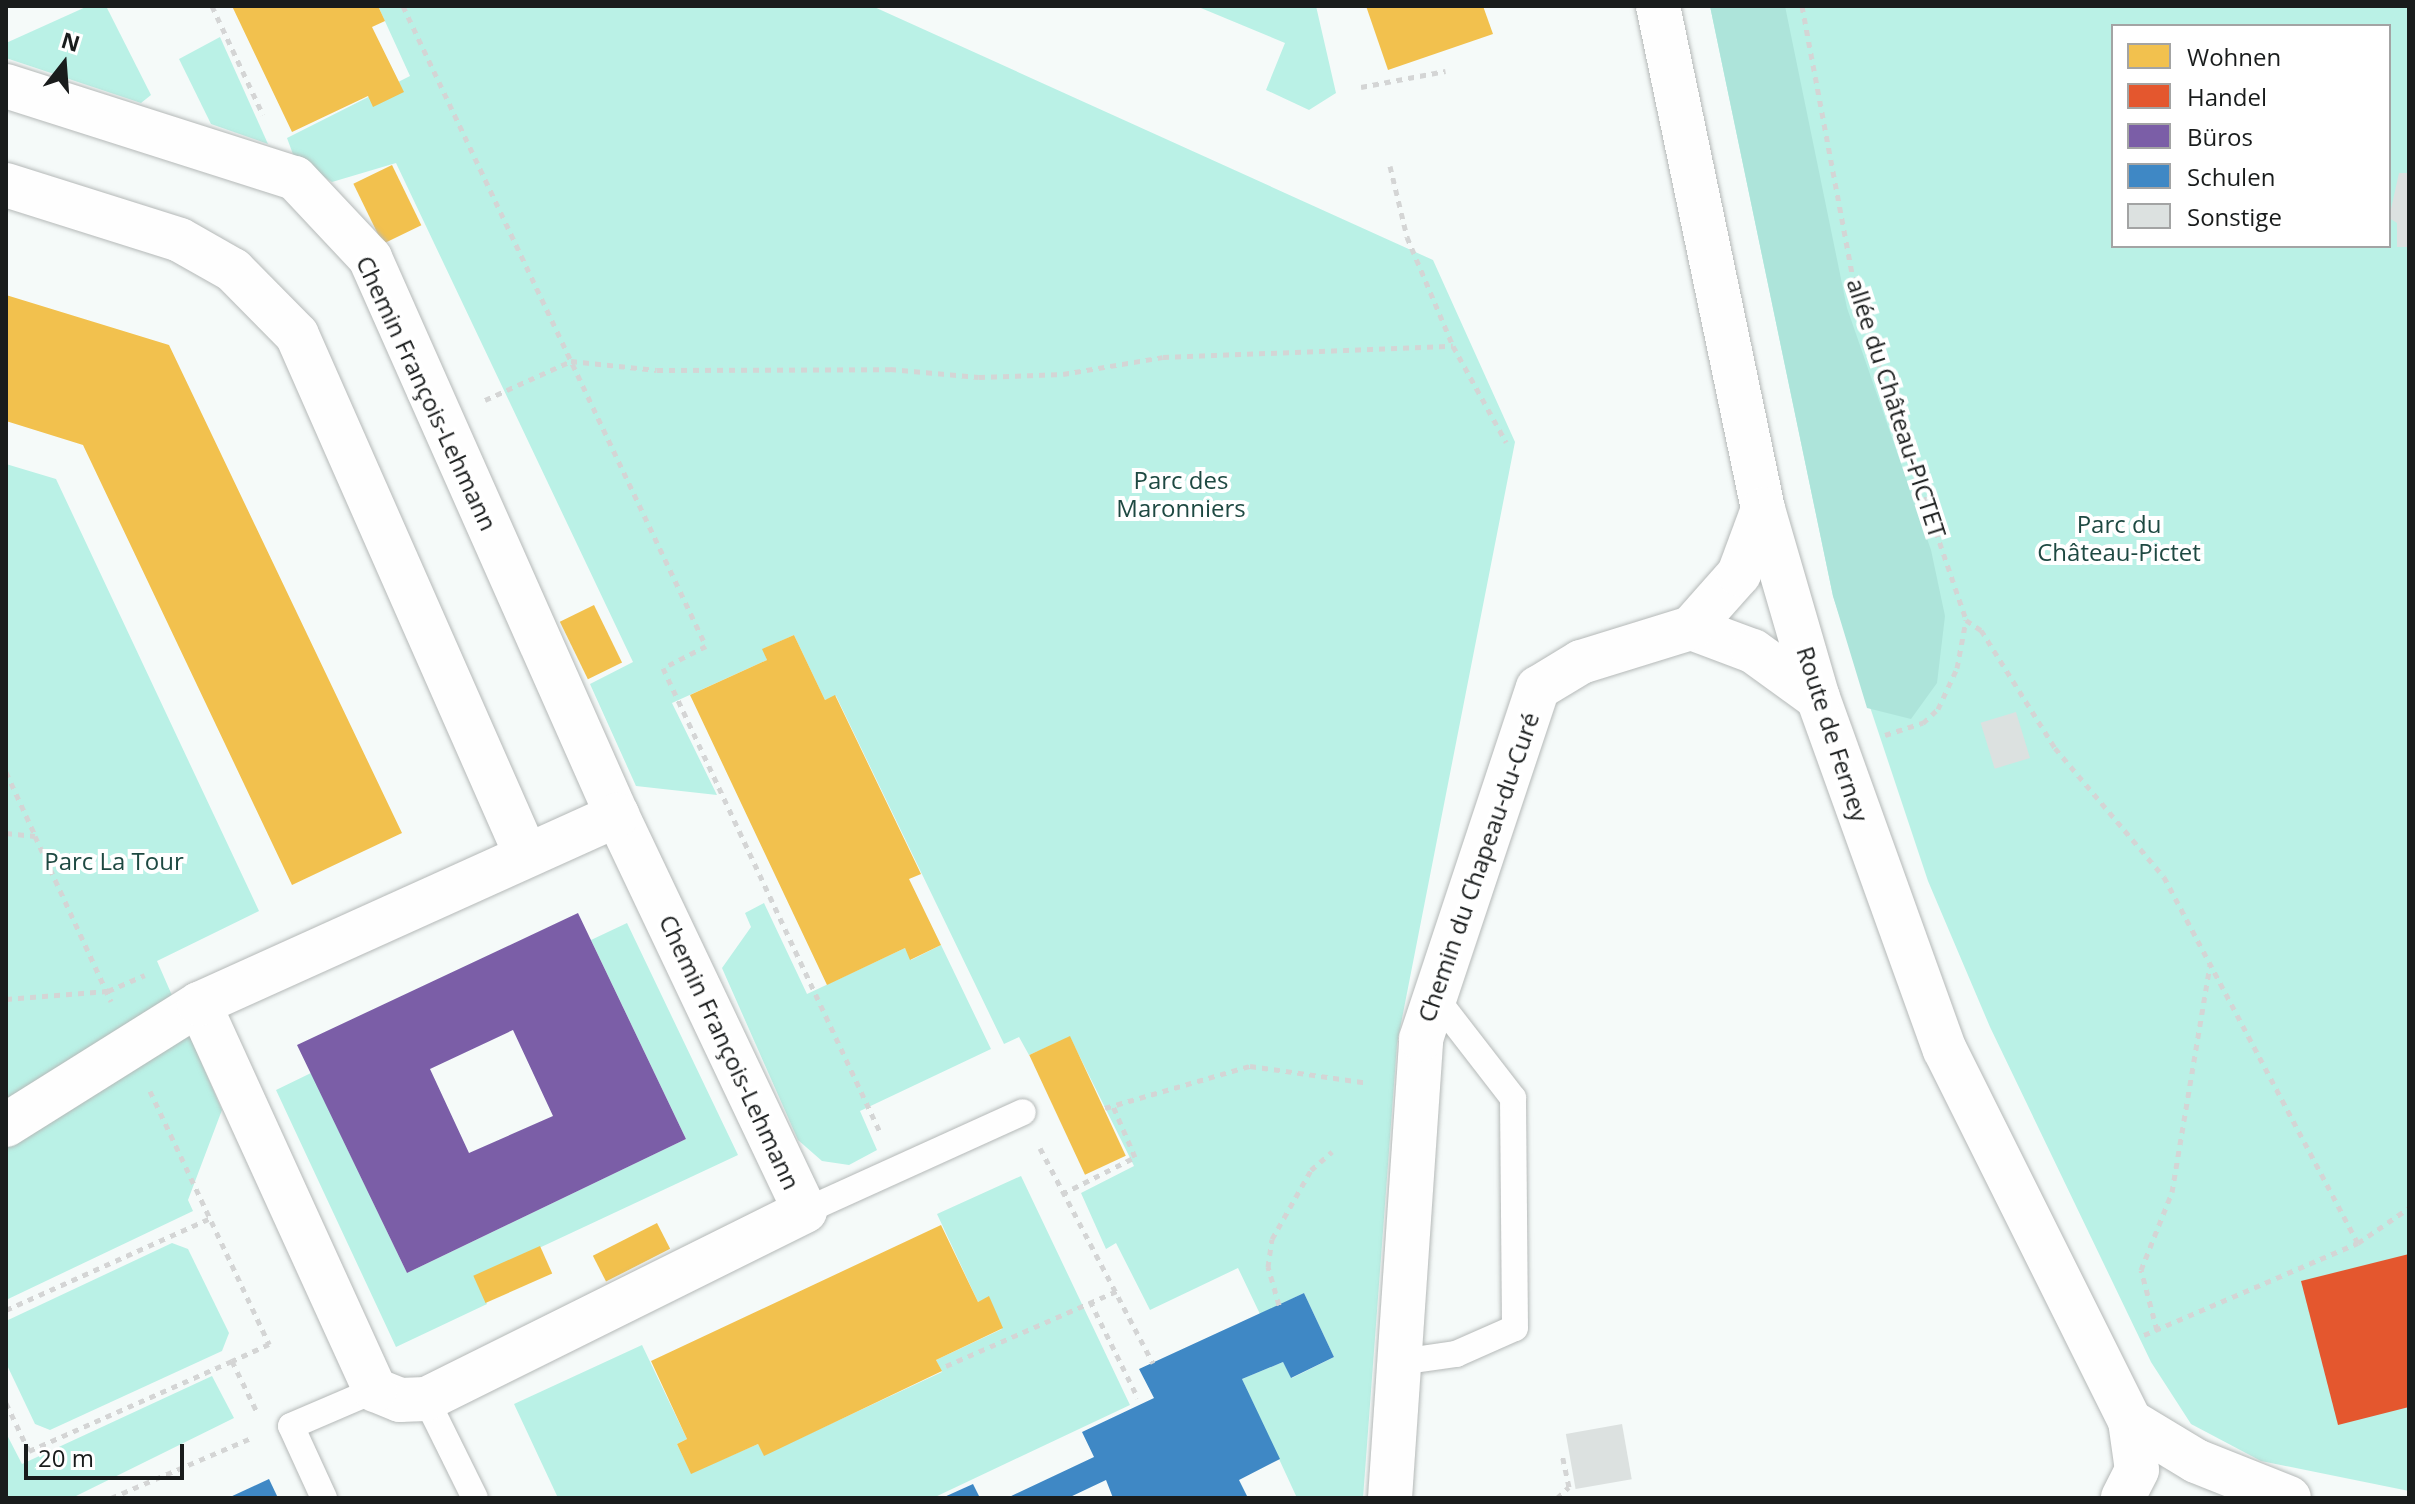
<!DOCTYPE html>
<html>
<head>
<meta charset="utf-8">
<style>
	body { margin:0 }
	#map { position:relative; width:2415px; height:1504px; overflow:hidden; background:#f5faf9; font-family:"Open Sans",sans-serif }
	div>[style] { position:absolute }
	.green>* { inset:0; background:#baf1e6 }
	.forest>* { inset:0; background:#ade4da }
	.homes>* { inset:0; background:#f2c14e; transform-origin:0 0 }
	.shops>* { inset:0; background:#e4572e }
	.offices>* { inset:0; background:#7b5ea7 }
	.schools>* { inset:0; background:#3f88c5 }
	.building>* { inset:0; background:#dce1e0; transform-origin:0 0 }
	.path>* { height:5px; margin-top:-2.5px; transform-origin:0; background:repeating-linear-gradient(90deg,#d4d5d5 0 6px,transparent 0 12px) }
	.roads { filter:drop-shadow(0 0 2px #b5b9b8) drop-shadow(0 0 2px #b5b9b8) }
	.lane>* { height:26px; margin:-13px; padding:0 13px; transform-origin:13px; border-radius:13px; background:#fefefe }
	.street>* { height:44px; margin:-22px; padding:0 22px; transform-origin:22px; border-radius:22px; background:#fefefe }
	.secondary>* { height:44px; margin:-22px; padding:0 22px; transform-origin:22px; border-radius:22px; background:#fefefe }
	span { translate:-50% -50%; white-space:nowrap; text-align:center; line-height:1.15; -webkit-text-stroke:8px #fff; paint-order:stroke }
	.street-label { font-size:24px; color:#191c1c }
	.park-label { font-size:24px; color:#1e4942 }
	.frame { position:absolute; inset:0; border:8px solid #191c1c; pointer-events:none }
	.legend { position:absolute; left:2111px; top:24px; width:280px; height:224px; box-sizing:border-box; background:#fff; border:2px solid #a3a4a4; margin:0; padding:10px 14px; list-style:none; font-size:24px; color:#191c1c }
	.legend li { display:flex; align-items:center; gap:16px; height:40px }
	.legend b { width:40px; border:2px solid #a3a4a4 }
	.north { position:absolute; left:24px; top:24px; width:80px; height:80px; -webkit-text-stroke:6px #fff; paint-order:stroke; rotate:17deg; font-size:22px; font-weight:700; line-height:32px; text-align:center; color:#191c1c }
	.north::after { content:''; display:block; margin:auto; width:28px; height:36px; background:#191c1c; clip-path:polygon(50% 0,100% 100%,50% 72%,0 100%) }
	.scale { position:absolute; left:24px; top:1444px; width:160px; height:36px; box-sizing:border-box; border:4px solid #191c1c; border-top:0; padding-left:10px; font-size:24px; line-height:28px; white-space:nowrap; color:#191c1c; -webkit-text-stroke:6px #fff; paint-order:stroke }
</style>
</head>
<body>
<div id="map">
	<div class="green">
		<div style="clip-path:polygon(88px 6px,106px 6px,151px 95px,141px 103px,6px 58px,6px 43px)"></div>
		<div style="clip-path:polygon(378px 6px,872px 6px,1433px 260px,1515px 442px,1397px 1044px,1363px 1498px,1297px 1498px,1242px 1379px,1283px 1362px,1292px 1378px,1334px 1357px,1304px 1293px,1260px 1314px,1238px 1268px,1150px 1310px,1116px 1243px,1106px 1249px,1081px 1193px,1134px 1166px,1070px 1037px,1029px 1055px,1019px 1037px,1004px 1044px,836px 696px,825px 700px,794px 635px,763px 649px,767px 660px,672px 703px,717px 795px,636px 786px,590px 684px,633px 662px,396px 163px,332px 182px,294px 157px,287px 138px,410px 76px)"></div>
		<div style="clip-path:polygon(1196px 6px,1316px 6px,1336px 93px,1309px 110px,1266px 90px,1285px 43px)"></div>
		<div style="clip-path:polygon(evenodd,1710px 6px,2409px 6px,2409px 1491px,2261px 1461px,2191px 1424px,2151px 1362px,1990px 1027px,1928px 881px,1833px 596px,1710px 6px,2113px 26px,2389px 26px,2389px 246px,2113px 246px,2113px 26px)"></div>
		<div style="clip-path:polygon(220px 37px,268px 144px,211px 124px,179px 59px)"></div>
		<div style="clip-path:polygon(6px 464px,56px 479px,259px 911px,157px 961px,222px 1110px,188px 1200px,193px 1211px,6px 1300px)"></div>
		<div style="clip-path:polygon(764px 903px,807px 994px,905px 948px,911px 960px,941px 945px,991px 1049px,860px 1111px,877px 1150px,849px 1165px,822px 1161px,798px 1140px,722px 968px,751px 927px,745px 913px)"></div>
		<div style="clip-path:polygon(627px 923px,738px 1155px,475px 1278px,487px 1304px,396px 1347px,276px 1090px,311px 1073px,407px 1273px,686px 1139px,591px 940px)"></div>
		<div style="clip-path:polygon(1021px 1176px,1130px 1405px,933px 1498px,558px 1498px,514px 1404px,642px 1345px,687px 1439px,677px 1444px,691px 1473px,758px 1444px,764px 1455px,942px 1372px,936px 1360px,1002px 1329px,989px 1297px,978px 1302px,937px 1214px)"></div>
		<div style="clip-path:polygon(172px 1243px,188px 1249px,229px 1333px,222px 1351px,50px 1430px,35px 1424px,6px 1363px,6px 1321px)"></div>
		<div style="clip-path:polygon(212px 1376px,234px 1418px,72px 1498px,6px 1498px,6px 1433px,22px 1464px)"></div>
	</div>
	<div class="forest">
		<div style="clip-path:polygon(1710px 6px,1785px 6px,1847px 308px,1931px 550px,1945px 616px,1937px 683px,1911px 719px,1867px 708px,1833px 596px)"></div>
	</div>
	<div class="homes">
		<div style="clip-path:polygon(232px 6px,378px 6px,385px 21px,372px 27px,404px 92px,373px 107px,368px 96px,292px 132px)"></div>
		<div style="clip-path:polygon(1366px 6px,1483px 6px,1493px 34px,1388px 70px)"></div>
		<div style="left:392px;top:165px;width:67px;height:43px;rotate:64deg"></div>
		<div style="clip-path:polygon(6px 295px,169px 345px,402px 833px,292px 885px,83px 445px,6px 421px)"></div>
		<div style="left:594px;top:605px;width:64px;height:38px;rotate:64deg"></div>
		<div style="clip-path:polygon(794px 635px,825px 700px,835px 695px,921px 874px,909px 879px,941px 945px,910px 960px,905px 948px,827px 985px,690px 695px,767px 660px,762px 649px)"></div>
		<div style="left:1070px;top:1036px;width:132px;height:45px;rotate:65deg"></div>
		<div style="left:657px;top:1223px;width:29px;height:72px;rotate:63deg"></div>
		<div style="clip-path:polygon(941px 1225px,978px 1302px,989px 1296px,1003px 1328px,936px 1360px,942px 1371px,764px 1456px,758px 1444px,691px 1474px,677px 1444px,687px 1439px,651px 1361px)"></div>
		<div style="left:540px;top:1246px;width:30px;height:73px;rotate:66deg"></div>
	</div>
	<div class="shops">
		<div style="clip-path:polygon(2409px 1254px,2409px 1407px,2338px 1425px,2301px 1281px)"></div>
	</div>
	<div class="offices">
		<div style="clip-path:polygon(evenodd,578px 913px,686px 1139px,407px 1273px,297px 1045px,578px 913px,513px 1030px,553px 1116px,469px 1153px,430px 1069px,513px 1030px)"></div>
	</div>
	<div class="schools">
		<div style="clip-path:polygon(1304px 1293px,1334px 1357px,1291px 1378px,1283px 1362px,1242px 1379px,1280px 1459px,1239px 1480px,1248px 1498px,1113px 1498px,1106px 1480px,1068px 1498px,1007px 1498px,1094px 1457px,1082px 1432px,1154px 1398px,1139px 1369px)"></div>
		<div style="clip-path:polygon(269px 1479px,278px 1498px,228px 1498px)"></div>
		<div style="clip-path:polygon(973px 1484px,980px 1498px,942px 1498px)"></div>
	</div>
	<div class="building">
		<div style="clip-path:polygon(2399px 173px,2409px 173px,2409px 247px,2397px 247px,2397px 223px,2389px 218px)"></div>
		<div style="left:2016px;top:712px;width:48px;height:37px;rotate:73deg"></div>
		<div style="left:1622px;top:1424px;width:56px;height:57px;rotate:80deg"></div>
	</div>
	<div class="path">
		<div style="left:212px;top:6px;width:120px;rotate:64.9deg"></div>
		<div style="left:403px;top:6px;width:708px;rotate:64.67deg"></div>
		<div style="left:706px;top:646px;width:48px;rotate:152.9deg"></div>
		<div style="left:663px;top:668px;width:512px;rotate:64.94deg"></div>
		<div style="left:1802px;top:6px;width:303px;rotate:79.4deg"></div>
		<div style="left:1858px;top:304px;width:334px;rotate:71.1deg"></div>
		<div style="left:1361px;top:87px;width:86px;rotate:-10.7deg"></div>
		<div style="left:1390px;top:166px;width:73px;rotate:76.5deg"></div>
		<div style="left:1407px;top:237px;width:118px;rotate:67.1deg"></div>
		<div style="left:1453px;top:346px;width:110px;rotate:61.1deg"></div>
		<div style="left:485px;top:400px;width:94px;rotate:-24.4deg"></div>
		<div style="left:571px;top:361px;width:86px;rotate:6deg"></div>
		<div style="left:657px;top:370px;width:233px;rotate:-0.2deg"></div>
		<div style="left:890px;top:369px;width:89px;rotate:5.1deg"></div>
		<div style="left:979px;top:377px;width:84px;rotate:-2deg"></div>
		<div style="left:1063px;top:374px;width:101px;rotate:-9.6deg"></div>
		<div style="left:1163px;top:357px;width:290px;rotate:-2.2deg"></div>
		<div style="left:1885px;top:735px;width:40px;rotate:-18deg"></div>
		<div style="left:1923px;top:723px;width:21px;rotate:-43deg"></div>
		<div style="left:1938px;top:709px;width:45px;rotate:-65.1deg"></div>
		<div style="left:1957px;top:668px;width:49px;rotate:-79.4deg"></div>
		<div style="left:1966px;top:620px;width:18px;rotate:34deg"></div>
		<div style="left:1981px;top:630px;width:139px;rotate:57.9deg"></div>
		<div style="left:2055px;top:748px;width:169px;rotate:49.8deg"></div>
		<div style="left:2164px;top:877px;width:414px;rotate:62.1deg"></div>
		<div style="left:6px;top:772px;width:69px;rotate:65.3deg"></div>
		<div style="left:6px;top:833px;width:29px;rotate:6deg"></div>
		<div style="left:35px;top:836px;width:182px;rotate:65.3deg"></div>
		<div style="left:6px;top:999px;width:102px;rotate:-4.5deg"></div>
		<div style="left:108px;top:991px;width:40px;rotate:-23.4deg"></div>
		<div style="left:150px;top:1091px;width:280px;rotate:64.8deg"></div>
		<div style="left:269px;top:1344px;width:41px;rotate:155.3deg"></div>
		<div style="left:232px;top:1361px;width:55px;rotate:63.9deg"></div>
		<div style="left:1105px;top:1108px;width:151px;rotate:-16.2deg"></div>
		<div style="left:1250px;top:1066px;width:120px;rotate:8.1deg"></div>
		<div style="left:1040px;top:1148px;width:243px;rotate:62.3deg"></div>
		<div style="left:1062px;top:1194px;width:82px;rotate:-26.9deg"></div>
		<div style="left:1135px;top:1157px;width:56px;rotate:-113.3deg"></div>
		<div style="left:1090px;top:1301px;width:108px;rotate:63.7deg"></div>
		<div style="left:1279px;top:1305px;width:40px;rotate:-106deg"></div>
		<div style="left:1268px;top:1267px;width:28px;rotate:-82deg"></div>
		<div style="left:1272px;top:1239px;width:79px;rotate:-60.5deg"></div>
		<div style="left:1311px;top:1170px;width:28px;rotate:-41deg"></div>
		<div style="left:6px;top:1310px;width:225px;rotate:-24.2deg"></div>
		<div style="left:2157px;top:1330px;width:62px;rotate:-104.9deg"></div>
		<div style="left:2141px;top:1270px;width:84px;rotate:-68.3deg"></div>
		<div style="left:2172px;top:1192px;width:230px;rotate:-80.5deg"></div>
		<div style="left:2144px;top:1335px;width:233px;rotate:-23.3deg"></div>
		<div style="left:2358px;top:1243px;width:62px;rotate:-34.5deg"></div>
		<div style="left:946px;top:1366px;width:189px;rotate:-23.7deg"></div>
		<div style="left:6px;top:1403px;width:53px;rotate:64.4deg"></div>
		<div style="left:29px;top:1451px;width:222px;rotate:-23.9deg"></div>
		<div style="left:111px;top:1498px;width:155px;rotate:-23.2deg"></div>
		<div style="left:1557px;top:1498px;width:16px;rotate:-43deg"></div>
		<div style="left:1569px;top:1487px;width:34px;rotate:-102deg"></div>
	</div>
	<div class="roads">
		<div class="lane">
			<div style="left:805px;top:1211px;width:239px;rotate:-24.4deg"></div>
			<div style="left:1400px;top:1362px;width:57px;rotate:-8.1deg"></div>
			<div style="left:1456px;top:1354px;width:64px;rotate:-23.8deg"></div>
			<div style="left:1515px;top:1328px;width:230px;rotate:-90.5deg"></div>
			<div style="left:1513px;top:1098px;width:134px;rotate:-127.7deg"></div>
			<div style="left:426px;top:1399px;width:110px;rotate:63.7deg"></div>
			<div style="left:324px;top:1498px;width:79px;rotate:-114.6deg"></div>
			<div style="left:291px;top:1426px;width:91px;rotate:-23.2deg"></div>
		</div>
		<div class="street">
			<div style="left:6px;top:86px;width:303px;rotate:17.7deg"></div>
			<div style="left:295px;top:178px;width:110px;rotate:46.8deg"></div>
			<div style="left:370px;top:258px;width:609px;rotate:66.09deg"></div>
			<div style="left:617px;top:815px;width:438px;rotate:64.6deg"></div>
			<div style="left:805px;top:1211px;width:423px;rotate:153.6deg"></div>
			<div style="left:426px;top:1399px;width:26px;rotate:178deg"></div>
			<div style="left:400px;top:1400px;width:27px;rotate:-158deg"></div>
			<div style="left:375px;top:1390px;width:424px;rotate:-114.5deg"></div>
			<div style="left:6px;top:185px;width:182px;rotate:17.5deg"></div>
			<div style="left:180px;top:240px;width:61px;rotate:29.5deg"></div>
			<div style="left:233px;top:270px;width:91px;rotate:45.4deg"></div>
			<div style="left:297px;top:335px;width:568px;rotate:66.23deg"></div>
			<div style="left:6px;top:1125px;width:228px;rotate:-32.1deg"></div>
			<div style="left:199px;top:1004px;width:459px;rotate:-24.3deg"></div>
		</div>
		<div class="secondary">
			<div style="left:1658px;top:6px;width:514px;rotate:78.21deg"></div>
			<div style="left:1763px;top:509px;width:197px;rotate:73.8deg"></div>
			<div style="left:1818px;top:698px;width:374px;rotate:70.2deg"></div>
			<div style="left:1945px;top:1050px;width:415px;rotate:63.5deg"></div>
			<div style="left:2130px;top:1421px;width:49px;rotate:81.9deg"></div>
			<div style="left:2137px;top:1470px;width:31px;rotate:117deg"></div>
			<div style="left:1691px;top:628px;width:66px;rotate:20.4deg"></div>
			<div style="left:1753px;top:651px;width:80px;rotate:35.9deg"></div>
			<div style="left:2130px;top:1421px;width:77px;rotate:31.2deg"></div>
			<div style="left:2196px;top:1461px;width:100px;rotate:21.7deg"></div>
			<div style="left:1390px;top:1498px;width:460px;rotate:-86.1deg"></div>
			<div style="left:1421px;top:1039px;width:370px;rotate:-71.6deg"></div>
			<div style="left:1538px;top:688px;width:50px;rotate:-31.2deg"></div>
			<div style="left:1581px;top:662px;width:115px;rotate:-17.2deg"></div>
			<div style="left:1691px;top:628px;width:72px;rotate:-48.4deg"></div>
			<div style="left:1739px;top:574px;width:69px;rotate:-69.7deg"></div>
		</div>
	</div>
	<div class="street-label">
		<span style="left:427px;top:393px;rotate:65deg">Chemin François-Lehmann</span>
		<span style="left:1897px;top:408px;rotate:72deg">allée du Château-PICTET</span>
		<span style="left:1833px;top:734px;rotate:72deg">Route de Ferney</span>
		<span style="left:1478px;top:867px;rotate:-71deg">Chemin du Chapeau-du-Curé</span>
		<span style="left:730px;top:1052px;rotate:65deg">Chemin François-Lehmann</span>
	</div>
	<div class="park-label">
		<span style="left:1181px;top:494px">Parc des<br>Maronniers</span>
		<span style="left:2119px;top:538px">Parc du<br>Château-Pictet</span>
		<span style="left:114px;top:861px">Parc La Tour</span>
	</div>
	<div class="frame"></div>
	<ul class="legend">
	<li><b style="height:22px;background:#f2c14e"></b>Wohnen</li>
	<li><b style="height:22px;background:#e4572e"></b>Handel</li>
	<li><b style="height:22px;background:#7b5ea7"></b>Büros</li>
	<li><b style="height:22px;background:#3f88c5"></b>Schulen</li>
	<li><b style="height:22px;background:#dce1e0"></b>Sonstige</li>
	</ul>
	<div class="north">N</div>
	<div class="scale">20 m</div>
</div>
</body>
</html>
